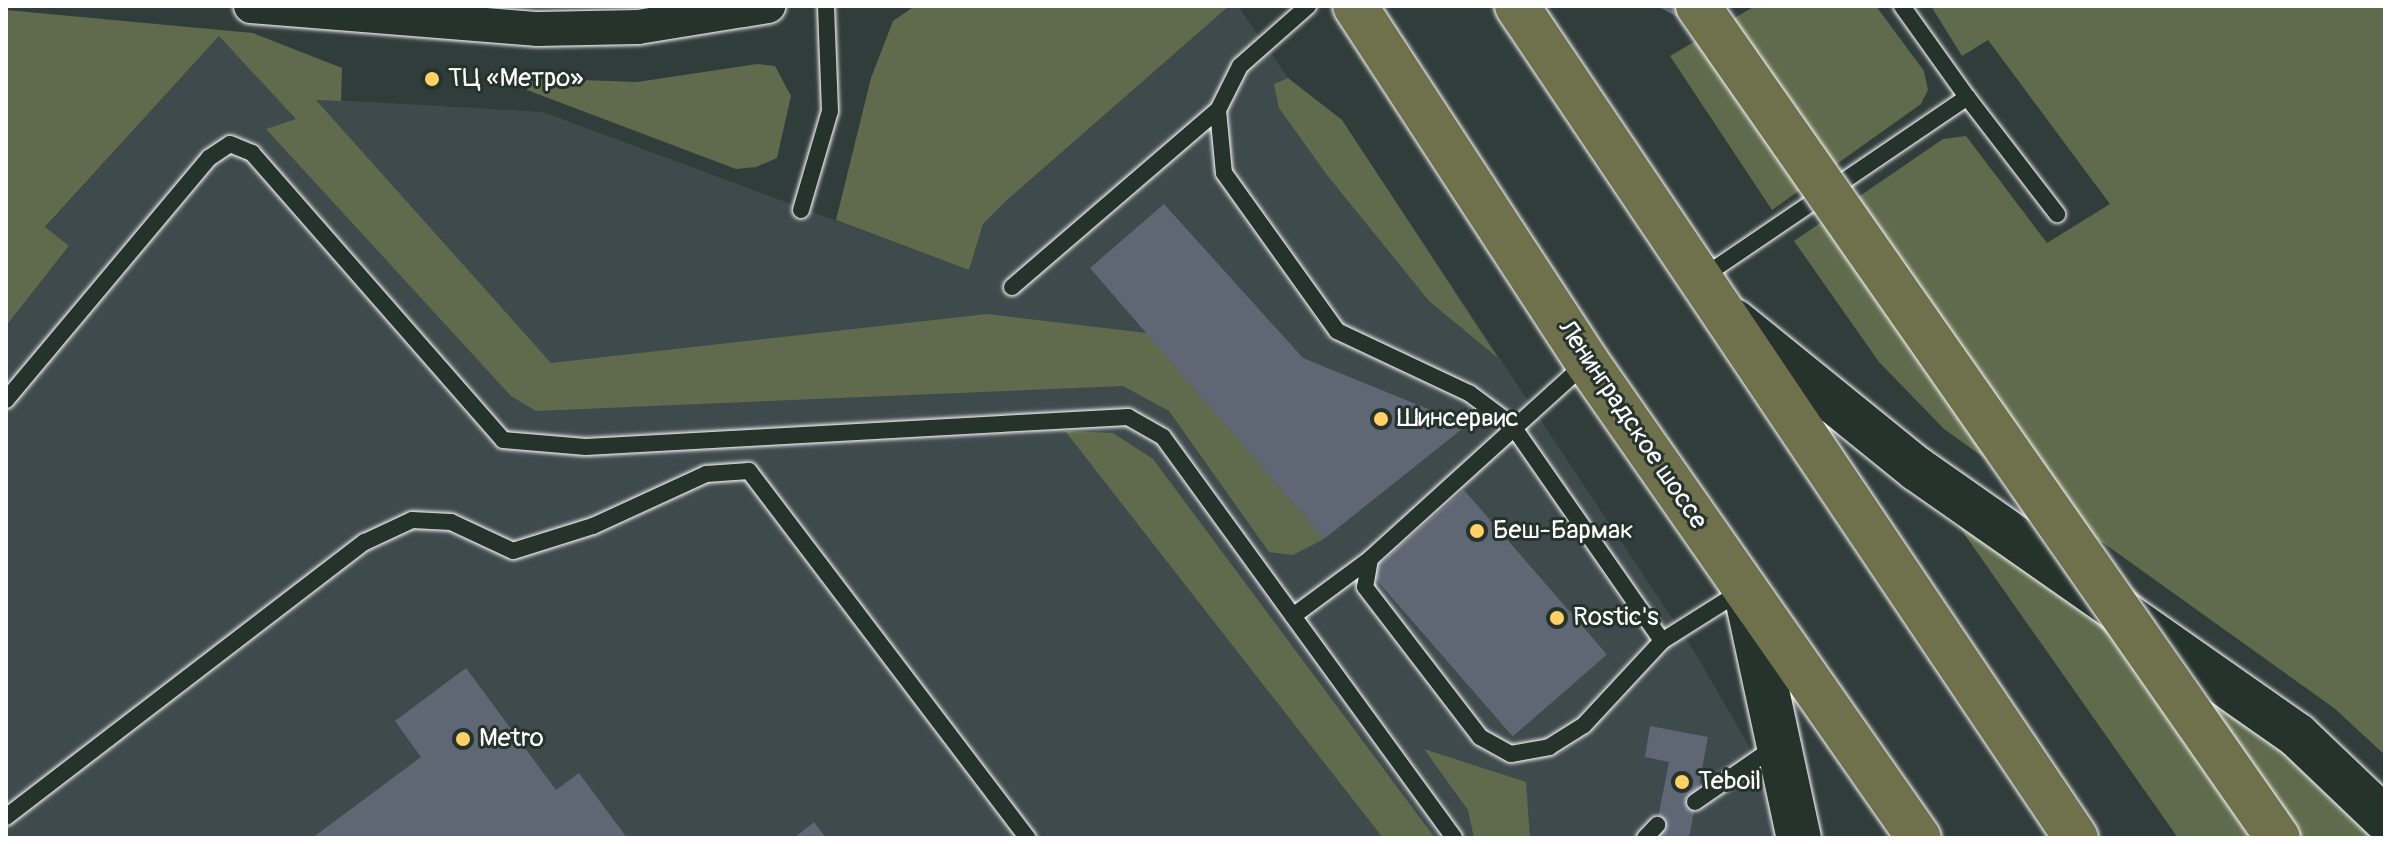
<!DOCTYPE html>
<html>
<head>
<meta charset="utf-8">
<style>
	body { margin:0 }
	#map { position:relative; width:2391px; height:844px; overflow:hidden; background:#313d3b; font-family:Pangolin,sans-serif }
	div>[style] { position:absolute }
	.built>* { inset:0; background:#3f4a4c }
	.green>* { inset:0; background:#5f6b4c }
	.building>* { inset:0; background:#5f6775; transform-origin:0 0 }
	.roads { filter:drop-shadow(0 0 2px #fff) drop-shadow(0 0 2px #fff) }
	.lane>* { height:16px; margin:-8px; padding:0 8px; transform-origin:8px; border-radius:8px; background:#26332d }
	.street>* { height:34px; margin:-17px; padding:0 17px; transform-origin:17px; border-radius:17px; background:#26332d }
	.secondary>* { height:44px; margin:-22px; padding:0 22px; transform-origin:22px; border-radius:22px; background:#26332d }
	.primary>* { height:44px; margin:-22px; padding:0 22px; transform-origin:22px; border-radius:22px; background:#6e714b }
	.bridges { filter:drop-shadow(0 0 2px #fff) drop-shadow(0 0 2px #fff) }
	.primary-bridge>* { height:44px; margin:-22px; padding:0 22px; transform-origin:22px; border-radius:22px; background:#6e714b }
	.dots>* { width:22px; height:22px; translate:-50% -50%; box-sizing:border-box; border:4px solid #26332d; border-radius:50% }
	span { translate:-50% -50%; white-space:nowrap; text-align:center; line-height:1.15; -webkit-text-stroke:6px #26332d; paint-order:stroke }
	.poi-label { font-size:26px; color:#fff }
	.left { translate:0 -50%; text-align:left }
	.street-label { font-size:26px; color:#fff }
	.frame { position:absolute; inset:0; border:8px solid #fff; pointer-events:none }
</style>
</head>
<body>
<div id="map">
	<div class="built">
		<div style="clip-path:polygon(1229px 6px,1238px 6px,1288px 78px,1342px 120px,1697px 656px,1773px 788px,1776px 838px,6px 838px,6px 326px,69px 247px,45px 228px,219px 36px,297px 119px,315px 99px,543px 112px,969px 270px,983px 224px,1007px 200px)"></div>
	</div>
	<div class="green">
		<div style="clip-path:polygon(915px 6px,1229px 6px,1007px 200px,983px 224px,969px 270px,836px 220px,871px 78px,893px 21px)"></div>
		<div style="clip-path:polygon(1755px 6px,1876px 6px,1924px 71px,1928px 90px,1921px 104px,1772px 210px,1670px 56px)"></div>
		<div style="clip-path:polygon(1931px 6px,2385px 6px,2385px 755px,2334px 708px,1944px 429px,1879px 362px,1794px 241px,1943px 139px,1966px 136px,2047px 243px,2110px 204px,1988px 40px,1962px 56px)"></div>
		<div style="clip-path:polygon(6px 10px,253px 33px,342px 68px,341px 101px,316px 100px,551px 363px,987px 314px,1147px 333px,1324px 539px,1293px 555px,1269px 552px,1169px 411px,1123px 386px,536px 411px,511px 396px,266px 129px,296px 119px,219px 36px,45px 227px,69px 246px,6px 326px)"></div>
		<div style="clip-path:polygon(757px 64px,775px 66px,791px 96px,777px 158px,756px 167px,736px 169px,527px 90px,528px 78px,637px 82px)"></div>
		<div style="clip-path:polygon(1288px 78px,1342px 120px,1498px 358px,1429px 301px,1327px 175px,1279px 108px,1274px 84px)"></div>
		<div style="clip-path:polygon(1065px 431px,1113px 433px,1153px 459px,1435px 838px,1383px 838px)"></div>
		<div style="clip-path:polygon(1953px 518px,2278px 741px,2382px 838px,2178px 838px)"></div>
		<div style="clip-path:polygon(1424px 749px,1526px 782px,1530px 838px,1474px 838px,1468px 810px)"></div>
	</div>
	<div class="building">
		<div style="clip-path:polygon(1657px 6px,1708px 6px,1685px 21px)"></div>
		<div style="clip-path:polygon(1164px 204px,1303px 358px,1467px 425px,1324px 539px,1090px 268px)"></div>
		<div style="left:1464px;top:490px;width:218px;height:125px;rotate:49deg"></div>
		<div style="clip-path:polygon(466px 668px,556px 790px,579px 773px,627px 838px,312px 838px,421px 757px,395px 721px)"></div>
		<div style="clip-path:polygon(1650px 726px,1708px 737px,1689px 838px,1654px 838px,1669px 762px,1645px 757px)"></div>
		<div style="clip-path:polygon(814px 822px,826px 838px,794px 838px)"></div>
	</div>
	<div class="roads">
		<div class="lane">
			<div style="left:1902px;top:6px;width:112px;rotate:54.5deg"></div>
			<div style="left:1218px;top:110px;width:63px;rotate:84.6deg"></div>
			<div style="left:1224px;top:173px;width:194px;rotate:54.4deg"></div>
			<div style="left:1337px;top:331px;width:146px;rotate:25.2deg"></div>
			<div style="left:1469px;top:393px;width:54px;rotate:36.7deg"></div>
			<div style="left:1512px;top:425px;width:263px;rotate:55.2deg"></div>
			<div style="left:801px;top:210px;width:103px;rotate:-73.7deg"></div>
			<div style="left:830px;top:111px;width:105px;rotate:-92.2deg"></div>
			<div style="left:1701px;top:278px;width:322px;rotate:-34.2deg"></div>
			<div style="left:1967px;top:97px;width:148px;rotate:52.4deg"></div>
			<div style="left:1012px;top:287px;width:272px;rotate:-40.7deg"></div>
			<div style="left:1218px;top:110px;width:49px;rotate:-63.4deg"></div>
			<div style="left:1240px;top:66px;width:91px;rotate:-41.4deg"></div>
			<div style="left:1587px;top:362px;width:293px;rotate:137.8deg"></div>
			<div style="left:1370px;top:559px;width:28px;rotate:100deg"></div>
			<div style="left:1365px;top:587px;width:189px;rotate:52.5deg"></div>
			<div style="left:1480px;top:737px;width:35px;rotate:29deg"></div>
			<div style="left:1511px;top:754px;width:39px;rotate:-10deg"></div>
			<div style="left:1549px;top:747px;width:41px;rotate:-32.2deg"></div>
			<div style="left:1584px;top:725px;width:115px;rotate:-47.1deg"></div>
			<div style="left:1662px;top:641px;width:96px;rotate:-32.2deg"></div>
			<div style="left:6px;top:400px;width:316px;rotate:-50deg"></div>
			<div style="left:209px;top:158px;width:25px;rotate:-34deg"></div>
			<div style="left:230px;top:144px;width:24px;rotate:22deg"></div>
			<div style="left:252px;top:153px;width:381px;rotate:48.8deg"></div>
			<div style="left:503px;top:440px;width:83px;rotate:4.8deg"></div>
			<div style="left:586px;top:447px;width:543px;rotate:-3.17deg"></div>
			<div style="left:1128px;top:417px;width:40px;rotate:29.7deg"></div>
			<div style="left:1163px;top:437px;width:495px;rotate:54deg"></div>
			<div style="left:1293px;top:616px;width:96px;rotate:-36.5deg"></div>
			<div style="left:1695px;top:802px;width:98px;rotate:-34.7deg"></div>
			<div style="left:6px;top:817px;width:452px;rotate:-37.5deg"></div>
			<div style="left:365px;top:542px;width:52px;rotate:-25.1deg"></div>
			<div style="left:412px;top:520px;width:39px;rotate:3deg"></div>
			<div style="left:451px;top:522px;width:68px;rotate:25.1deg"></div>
			<div style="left:513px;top:551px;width:84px;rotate:-17.4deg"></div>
			<div style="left:593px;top:526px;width:124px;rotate:-24.7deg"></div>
			<div style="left:706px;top:474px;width:43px;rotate:-4deg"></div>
			<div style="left:749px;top:471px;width:461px;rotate:52.8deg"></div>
			<div style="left:1645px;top:838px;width:18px;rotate:-47deg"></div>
		</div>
		<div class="street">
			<div style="left:251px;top:6px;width:288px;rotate:4.6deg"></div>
			<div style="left:538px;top:29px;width:100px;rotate:-1.1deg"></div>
			<div style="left:638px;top:27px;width:132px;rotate:-9.2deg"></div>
		</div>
		<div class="secondary">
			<div style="left:1734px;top:321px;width:235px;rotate:39deg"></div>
			<div style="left:1917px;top:469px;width:464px;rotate:35deg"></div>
			<div style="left:2297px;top:735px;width:122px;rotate:43.7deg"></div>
			<div style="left:1745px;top:589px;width:255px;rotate:77.8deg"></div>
		</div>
		<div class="primary">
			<div style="left:1355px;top:6px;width:425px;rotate:56.9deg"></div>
			<div style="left:1587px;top:362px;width:580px;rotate:55.11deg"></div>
			<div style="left:1517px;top:6px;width:1002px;rotate:56.1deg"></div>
		</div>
	</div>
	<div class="bridges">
		<div class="primary-bridge">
			<div style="left:1698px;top:6px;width:1014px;rotate:55.12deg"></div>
		</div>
	</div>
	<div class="dots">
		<div style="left:432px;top:79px;background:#ffd166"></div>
		<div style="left:1381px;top:419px;background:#ffd166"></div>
		<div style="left:1477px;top:531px;background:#ffd166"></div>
		<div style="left:1557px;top:618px;background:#ffd166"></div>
		<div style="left:463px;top:739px;background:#ffd166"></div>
		<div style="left:1682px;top:782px;background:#ffd166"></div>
	</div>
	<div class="poi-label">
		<span class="left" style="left:448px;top:79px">ТЦ «Метро»</span>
		<span class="left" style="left:1397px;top:419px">Шинсервис</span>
		<span class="left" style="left:1493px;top:531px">Беш-Бармак</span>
		<span class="left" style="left:1573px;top:618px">Rostic's</span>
		<span class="left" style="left:479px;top:739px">Metro</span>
		<span class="left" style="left:1698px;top:782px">Teboil</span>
	</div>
	<div class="street-label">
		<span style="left:1632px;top:425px;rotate:56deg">Ленинградское шоссе</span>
	</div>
	<div class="frame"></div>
</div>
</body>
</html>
